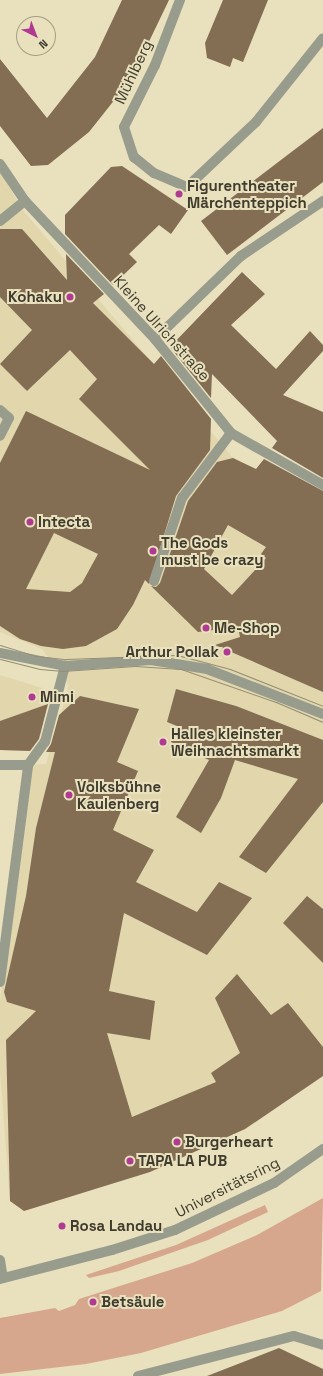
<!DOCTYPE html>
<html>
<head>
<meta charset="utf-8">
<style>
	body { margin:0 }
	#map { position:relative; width:323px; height:1376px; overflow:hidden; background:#e9e0bd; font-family:"Space Grotesk",sans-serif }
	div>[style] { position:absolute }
	.built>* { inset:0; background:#e1d6ac }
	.green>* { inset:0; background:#d7a78d }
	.building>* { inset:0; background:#836e53 }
	.minor>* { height:10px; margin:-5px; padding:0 5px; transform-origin:5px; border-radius:5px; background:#989c8d }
	.tertiary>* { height:10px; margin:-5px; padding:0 5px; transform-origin:5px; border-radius:5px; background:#989c8d }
	.tram>* { height:1px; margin:-0.5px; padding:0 0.5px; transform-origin:0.5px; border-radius:0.5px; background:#948e75 }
	.dots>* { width:11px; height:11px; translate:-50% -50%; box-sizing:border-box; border:2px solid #e9e0bd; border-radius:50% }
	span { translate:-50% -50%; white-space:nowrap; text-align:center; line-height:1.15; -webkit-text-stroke:4px #e9e0bd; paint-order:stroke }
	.street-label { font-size:15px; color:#403c2e }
	.poi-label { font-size:15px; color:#403c2e; font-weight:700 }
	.left { translate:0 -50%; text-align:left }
	.right { translate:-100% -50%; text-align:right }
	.north { position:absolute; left:16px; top:16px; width:40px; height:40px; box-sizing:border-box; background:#e9e0bd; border:1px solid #a59e84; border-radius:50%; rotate:138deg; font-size:11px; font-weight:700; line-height:16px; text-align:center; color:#403c2e }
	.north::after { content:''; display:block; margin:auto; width:14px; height:18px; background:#b03a91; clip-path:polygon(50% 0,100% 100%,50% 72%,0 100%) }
</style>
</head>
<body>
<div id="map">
	<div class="built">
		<div style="clip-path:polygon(0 171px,21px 208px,233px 458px,323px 505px,323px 1076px,246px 1129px,150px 1172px,24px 1211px,10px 1201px,0 1072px,0 1001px,28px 765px,46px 764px,69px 685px,42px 649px,0 632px)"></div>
		<div style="clip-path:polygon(0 675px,42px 688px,47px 698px,35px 743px,25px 751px,0 750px)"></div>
	</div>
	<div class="green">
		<div style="clip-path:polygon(323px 1198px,321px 1291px,282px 1311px,141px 1353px,86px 1364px,0 1374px,0 1318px,55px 1308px,59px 1311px,75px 1305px,79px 1299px,192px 1263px,257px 1235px)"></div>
		<div style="clip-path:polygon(265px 1205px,268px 1212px,208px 1240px,119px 1271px,89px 1278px,86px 1275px,176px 1245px)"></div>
	</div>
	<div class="building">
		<div style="clip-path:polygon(122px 0,169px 0,131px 79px,89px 132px,48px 165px,31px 166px,0 126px,0 59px,47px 118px,95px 57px)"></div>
		<div style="clip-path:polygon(223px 0,268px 0,243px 62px,233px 58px,230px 67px,207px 58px,205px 43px)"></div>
		<div style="clip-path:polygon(323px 128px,323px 182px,227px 255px,201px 221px)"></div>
		<div style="clip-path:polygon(122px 166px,188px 210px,171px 234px,159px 225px,129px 254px,137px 262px,113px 285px,65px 234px,65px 215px,111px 167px)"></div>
		<div style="clip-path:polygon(evenodd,0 229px,22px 229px,67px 280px,66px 254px,104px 294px,93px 303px,154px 364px,161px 356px,211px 419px,210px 450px,176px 496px,149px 584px,145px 580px,133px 605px,117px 629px,86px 646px,63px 649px,41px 646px,20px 639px,0 626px,0 463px,26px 411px,150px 470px,79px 399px,97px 379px,70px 350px,27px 391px,0 364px,32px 330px,0 297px,0 229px,54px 533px,98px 554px,82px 583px,70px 592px,26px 589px,54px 533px)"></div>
		<div style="clip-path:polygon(242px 272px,265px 294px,231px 325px,276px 369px,310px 331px,323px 345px,323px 351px,283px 395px,323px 412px,323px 478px,272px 448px,277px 441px,212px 374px,211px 398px,170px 347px)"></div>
		<div style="clip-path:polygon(evenodd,233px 458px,256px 469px,264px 459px,323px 491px,323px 692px,215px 645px,240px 637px,238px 627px,198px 632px,151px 586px,156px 587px,160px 583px,188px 501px,217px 462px,233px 458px,228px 525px,266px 547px,261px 554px,266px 558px,232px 595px,204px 569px,228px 525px)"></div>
		<div style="clip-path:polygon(176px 689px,236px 706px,323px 740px,323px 802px,266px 873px,239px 857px,298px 779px,235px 760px,221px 798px,201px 833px,176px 817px,209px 760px,171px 742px,177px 726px,167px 722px)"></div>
		<div style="clip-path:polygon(80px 696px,139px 709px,117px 762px,138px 771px,113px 830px,154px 850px,136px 882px,197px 912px,219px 882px,252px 898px,207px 955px,124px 913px,109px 991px,155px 1001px,150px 1040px,107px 1033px,132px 1117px,216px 1082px,211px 1073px,240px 1053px,215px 998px,237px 974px,271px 1015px,288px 1003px,323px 1047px,323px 1076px,245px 1129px,150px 1172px,24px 1211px,10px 1201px,6px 1040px,36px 1011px,7px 1002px,4px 992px,26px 896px,36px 828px,55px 752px,46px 752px,51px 744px,59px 715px)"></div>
		<div style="clip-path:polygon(48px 704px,39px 739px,30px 751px,0 750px,0 721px)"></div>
		<div style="clip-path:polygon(307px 896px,323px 909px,323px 963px,283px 923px)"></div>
		<div style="clip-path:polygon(279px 1348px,323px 1369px,323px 1376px,207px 1376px)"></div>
	</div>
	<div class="minor">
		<div style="left:180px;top:0;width:70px;rotate:111deg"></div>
		<div style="left:155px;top:65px;width:69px;rotate:116.6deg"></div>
		<div style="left:124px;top:127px;width:32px;rotate:72deg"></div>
		<div style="left:134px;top:157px;width:26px;rotate:39deg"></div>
		<div style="left:154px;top:173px;width:36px;rotate:23deg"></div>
		<div style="left:187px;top:187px;width:95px;rotate:-43.3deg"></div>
		<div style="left:256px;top:122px;width:107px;rotate:-51.4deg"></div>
		<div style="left:0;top:164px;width:45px;rotate:56deg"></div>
		<div style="left:25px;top:201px;width:190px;rotate:46.7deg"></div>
		<div style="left:155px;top:339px;width:121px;rotate:51deg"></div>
		<div style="left:231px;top:433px;width:106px;rotate:29.5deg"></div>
		<div style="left:0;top:221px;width:32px;rotate:-39deg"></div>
		<div style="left:155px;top:339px;width:120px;rotate:-44deg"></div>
		<div style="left:241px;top:256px;width:99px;rotate:-33.9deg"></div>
		<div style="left:0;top:410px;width:12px;rotate:42deg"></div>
		<div style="left:9px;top:418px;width:20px;rotate:117deg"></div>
		<div style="left:154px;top:581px;width:88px;rotate:-71.4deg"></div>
		<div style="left:182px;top:498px;width:81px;rotate:-53deg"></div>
		<div style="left:0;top:653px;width:66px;rotate:11.3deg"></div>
		<div style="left:65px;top:666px;width:86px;rotate:-4deg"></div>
		<div style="left:151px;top:660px;width:57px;rotate:9.1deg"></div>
		<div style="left:207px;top:669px;width:124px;rotate:21.2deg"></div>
		<div style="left:0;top:765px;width:28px"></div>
		<div style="left:0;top:982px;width:219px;rotate:-82.6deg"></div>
		<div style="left:28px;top:765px;width:29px;rotate:-54deg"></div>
		<div style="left:45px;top:742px;width:79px;rotate:-75.3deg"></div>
		<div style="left:0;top:1260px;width:18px;rotate:81deg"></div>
		<div style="left:138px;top:1376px;width:161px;rotate:-14.4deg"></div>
		<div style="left:294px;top:1336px;width:30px;rotate:17deg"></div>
	</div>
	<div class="tertiary">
		<div style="left:0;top:1279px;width:116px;rotate:-14.5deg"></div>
		<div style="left:112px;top:1250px;width:66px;rotate:-17.6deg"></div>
		<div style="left:175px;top:1230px;width:110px;rotate:-25.4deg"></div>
		<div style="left:274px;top:1183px;width:60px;rotate:-34.8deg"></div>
	</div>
	<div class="tram">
		<div style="left:0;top:645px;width:38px;rotate:17deg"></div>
		<div style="left:36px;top:656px;width:30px;rotate:6deg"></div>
		<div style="left:66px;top:659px;width:111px;rotate:-2.1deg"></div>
		<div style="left:177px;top:655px;width:55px;rotate:14.8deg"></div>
		<div style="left:230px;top:669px;width:100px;rotate:21.7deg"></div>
		<div style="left:0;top:659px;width:41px;rotate:14deg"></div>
		<div style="left:40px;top:669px;width:23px;rotate:5deg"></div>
		<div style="left:63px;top:671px;width:72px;rotate:-4deg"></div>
		<div style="left:135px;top:666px;width:46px;rotate:3.7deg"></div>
		<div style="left:181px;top:669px;width:101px;rotate:19.2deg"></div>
		<div style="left:276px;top:702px;width:51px;rotate:23.1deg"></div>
	</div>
	<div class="dots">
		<div style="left:179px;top:194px;background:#b03a91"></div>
		<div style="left:70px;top:297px;background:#b03a91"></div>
		<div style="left:30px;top:522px;background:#b03a91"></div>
		<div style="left:153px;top:551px;background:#b03a91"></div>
		<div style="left:206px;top:628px;background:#b03a91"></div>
		<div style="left:227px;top:652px;background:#b03a91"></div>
		<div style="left:32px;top:697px;background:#b03a91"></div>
		<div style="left:163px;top:742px;background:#b03a91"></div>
		<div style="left:69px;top:795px;background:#b03a91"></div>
		<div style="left:177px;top:1142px;background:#b03a91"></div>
		<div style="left:130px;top:1161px;background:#b03a91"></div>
		<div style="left:62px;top:1226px;background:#b03a91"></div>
		<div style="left:93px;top:1302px;background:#b03a91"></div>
	</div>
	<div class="street-label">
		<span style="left:133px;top:72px;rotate:-65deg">Mühlberg</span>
		<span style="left:162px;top:328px;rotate:48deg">Kleine Ulrichstraße</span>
		<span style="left:227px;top:1187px;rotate:-27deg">Universitätsring</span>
	</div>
	<div class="poi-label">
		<span class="left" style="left:187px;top:194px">Figurentheater<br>Märchenteppich</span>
		<span class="right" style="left:62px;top:297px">Kohaku</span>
		<span class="left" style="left:38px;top:522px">Intecta</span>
		<span class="left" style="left:161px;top:551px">The Gods<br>must be crazy</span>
		<span class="left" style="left:214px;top:628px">Me-Shop</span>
		<span class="right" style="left:219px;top:652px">Arthur Pollak</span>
		<span class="left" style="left:40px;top:697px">Mimi</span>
		<span class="left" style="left:171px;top:742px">Halles kleinster<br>Weihnachtsmarkt</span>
		<span class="left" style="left:77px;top:795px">Volksbühne<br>Kaulenberg</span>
		<span class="left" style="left:185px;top:1142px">Burgerheart</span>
		<span class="left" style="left:138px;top:1161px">TAPA LA PUB</span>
		<span class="left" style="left:70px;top:1226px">Rosa Landau</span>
		<span class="left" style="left:101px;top:1302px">Betsäule</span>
	</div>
	<div class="north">N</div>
</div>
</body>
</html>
